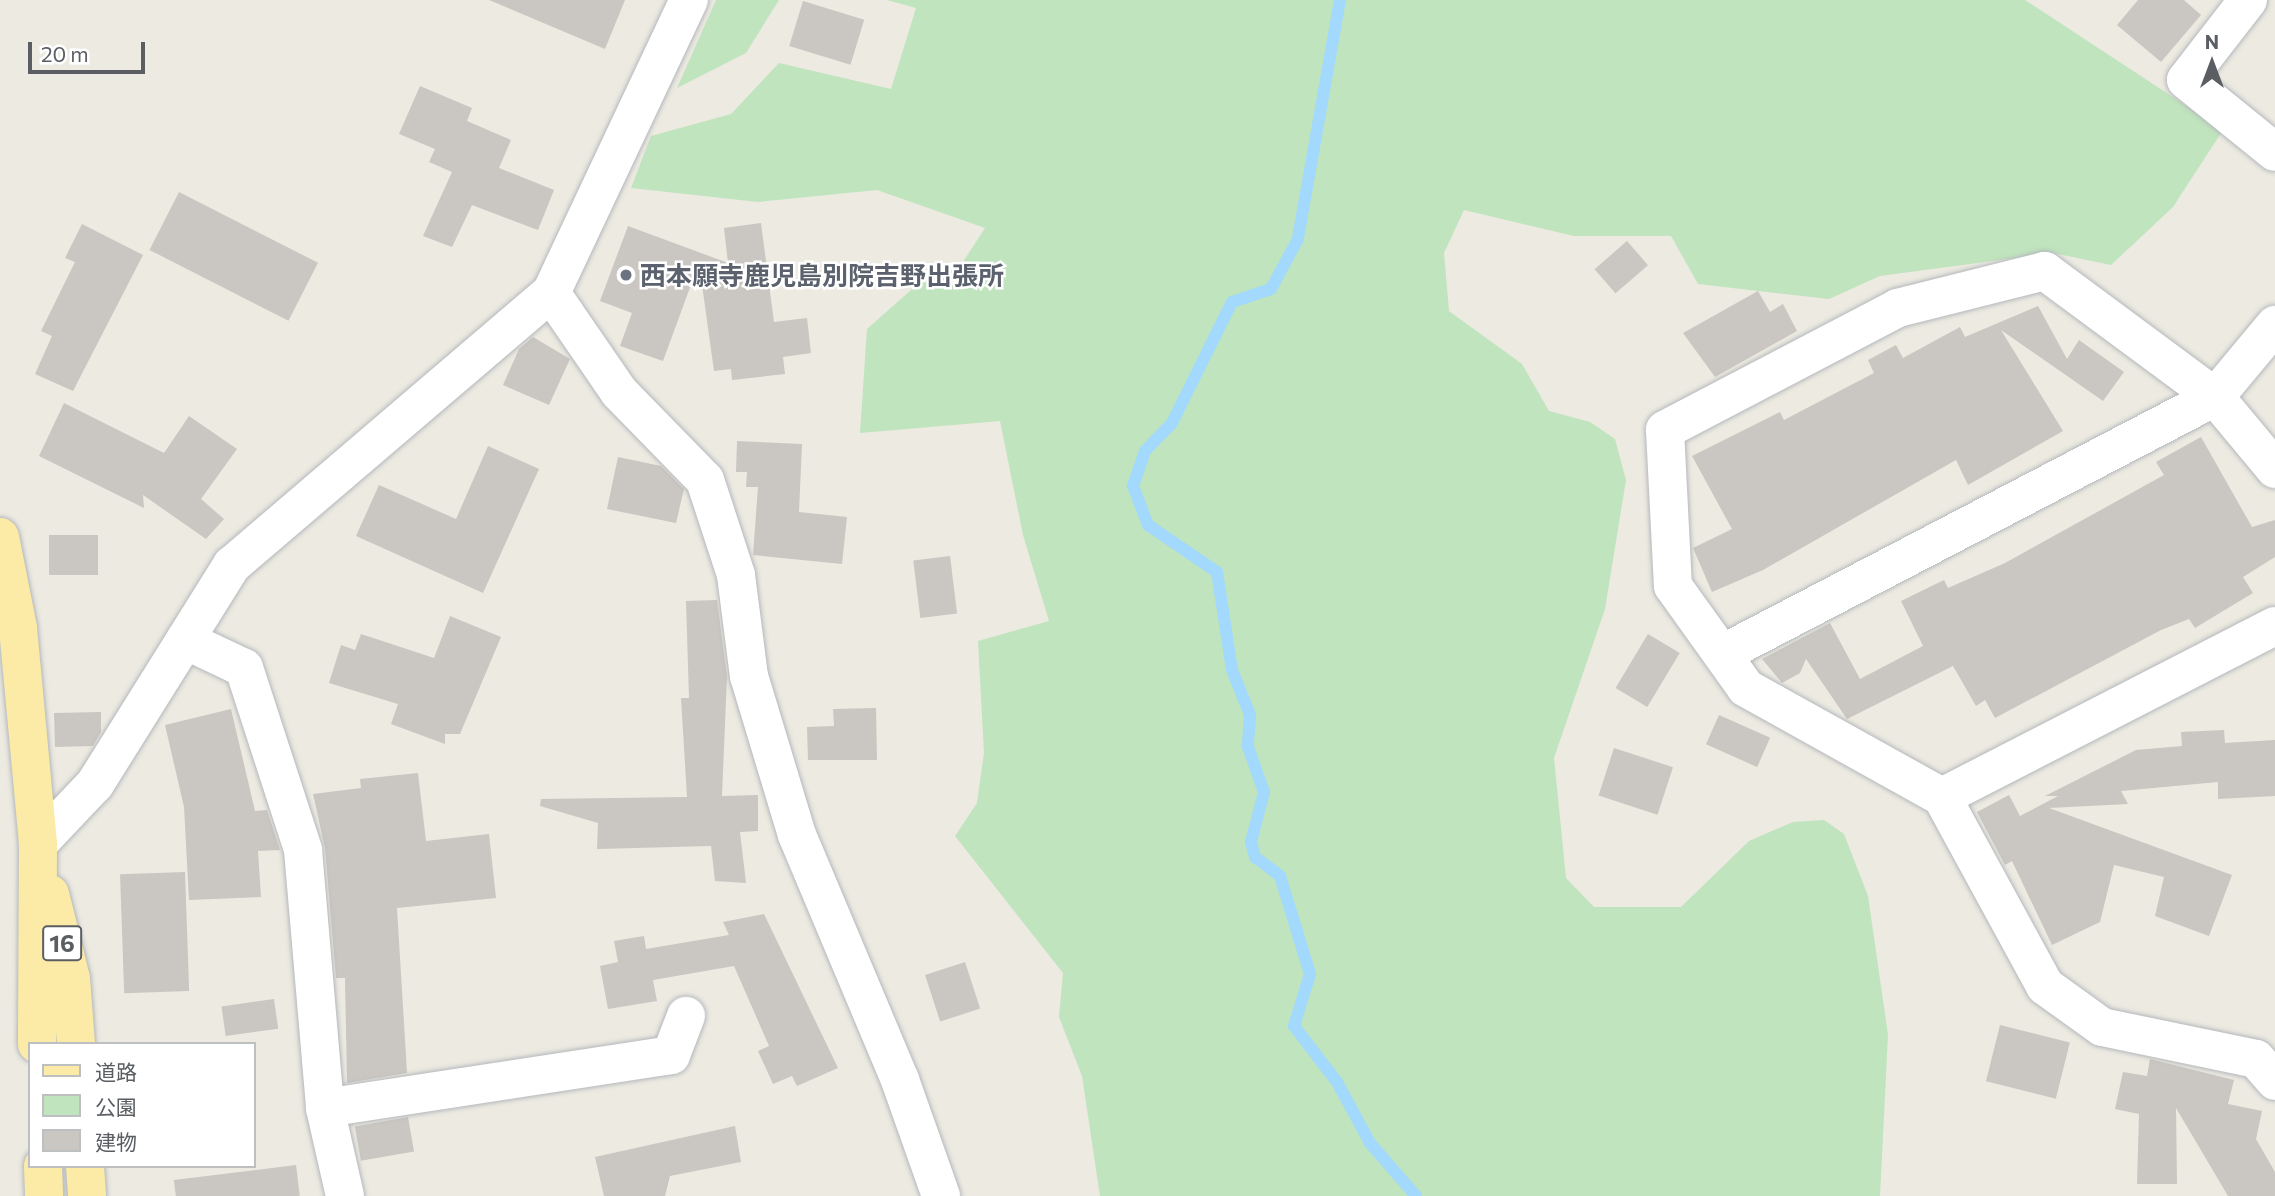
<!DOCTYPE html>
<html>
<head>
<meta charset="utf-8">
<style>
	body { margin:0 }
	#map { position:relative; width:2275px; height:1196px; overflow:hidden; background:#eceae1; font-family:Commissioner,"Noto Sans JP",sans-serif }
	div>[style] { position:absolute }
	.green>* { inset:0; background:#c0e4be }
	.stream>* { height:12px; margin:-6px; padding:0 6px; transform-origin:6px; border-radius:6px; background:#a2d9fc }
	.building>* { inset:0; background:#cac6c1; transform-origin:0 0 }
	.roads { filter:drop-shadow(0 0 2px #b4b8bc) drop-shadow(0 0 2px #b4b8bc) }
	.minor>* { height:38px; margin:-19px; padding:0 19px; transform-origin:19px; border-radius:19px; background:#fff }
	.major>* { height:38px; margin:-19px; padding:0 19px; transform-origin:19px; border-radius:19px; background:#fceba7 }
	.dots>* { width:19px; height:19px; translate:-50% -50%; box-sizing:border-box; border:4px solid #fff; border-radius:50% }
	span { translate:-50% -50%; white-space:nowrap; text-align:center; line-height:1.15; -webkit-text-stroke:5px #fff; paint-order:stroke }
	.shield-label span { padding:2px 5px; background:#fff; border:2px solid; border-radius:5px; -webkit-text-stroke-width:0 }
	.shield-label { font-size:24px; color:#5a5e62; font-weight:700 }
	.worship-label { font-size:26px; color:#5b616d; font-weight:700 }
	.left { translate:0 -50%; text-align:left }
	.legend { position:absolute; left:28px; top:1042px; width:228px; height:126px; box-sizing:border-box; background:#fff; border:2px solid #bdbfc0; margin:0; padding:9px 12px; list-style:none; font-size:21px; color:#5a5e62 }
	.legend li { display:flex; align-items:center; gap:14px; height:35px }
	.legend b { width:35px; border:2px solid #bdbfc0 }
	.north { position:absolute; left:2177px; top:28px; width:70px; height:70px; -webkit-text-stroke:5px #fff; paint-order:stroke; rotate:0deg; font-size:19px; font-weight:700; line-height:28px; text-align:center; color:#5a5e62 }
	.north::after { content:''; display:block; margin:auto; width:24px; height:32px; background:#5a5e62; clip-path:polygon(50% 0,100% 100%,50% 72%,0 100%) }
	.scale { position:absolute; left:28px; top:42px; width:117px; height:32px; box-sizing:border-box; border:4px solid #5a5e62; border-top:0; padding-left:9px; font-size:21px; line-height:24px; white-space:nowrap; color:#5a5e62; -webkit-text-stroke:5px #fff; paint-order:stroke }
</style>
</head>
<body>
<div id="map">
	<div class="green">
		<div style="clip-path:polygon(716px 0,779px 0,746px 53px,677px 88px)"></div>
		<div style="clip-path:polygon(887px 0,2025px 0,2223px 130px,2173px 207px,2111px 265px,2053px 253px,1880px 276px,1829px 299px,1698px 284px,1671px 236px,1574px 236px,1464px 210px,1444px 253px,1449px 311px,1522px 364px,1549px 411px,1590px 422px,1615px 439px,1626px 480px,1605px 609px,1554px 758px,1566px 878px,1594px 907px,1681px 907px,1749px 841px,1793px 822px,1824px 820px,1844px 834px,1868px 896px,1888px 1035px,1880px 1196px,1100px 1196px,1082px 1076px,1059px 1017px,1063px 973px,955px 836px,977px 803px,984px 753px,978px 641px,1049px 621px,1023px 535px,1000px 421px,860px 433px,867px 329px,920px 282px,961px 265px,985px 228px,877px 190px,758px 202px,631px 188px,651px 136px,731px 114px,779px 63px,891px 89px,916px 8px)"></div>
	</div>
	<div class="stream">
		<div style="left:1340px;top:0;width:243px;rotate:100deg"></div>
		<div style="left:1298px;top:239px;width:57px;rotate:118.4deg"></div>
		<div style="left:1271px;top:289px;width:41px;rotate:161.6deg"></div>
		<div style="left:1232px;top:302px;width:135px;rotate:116.4deg"></div>
		<div style="left:1172px;top:423px;width:39px;rotate:134deg"></div>
		<div style="left:1145px;top:451px;width:37px;rotate:109deg"></div>
		<div style="left:1133px;top:486px;width:42px;rotate:69deg"></div>
		<div style="left:1148px;top:525px;width:83px;rotate:34.3deg"></div>
		<div style="left:1217px;top:572px;width:99px;rotate:81.3deg"></div>
		<div style="left:1232px;top:670px;width:48px;rotate:68.2deg"></div>
		<div style="left:1250px;top:715px;width:32px;rotate:94deg"></div>
		<div style="left:1248px;top:747px;width:48px;rotate:70.4deg"></div>
		<div style="left:1264px;top:792px;width:52px;rotate:104.6deg"></div>
		<div style="left:1251px;top:842px;width:16px;rotate:75deg"></div>
		<div style="left:1255px;top:857px;width:31px;rotate:37deg"></div>
		<div style="left:1280px;top:876px;width:102px;rotate:73deg"></div>
		<div style="left:1310px;top:974px;width:54px;rotate:107.1deg"></div>
		<div style="left:1294px;top:1026px;width:71px;rotate:52.5deg"></div>
		<div style="left:1337px;top:1082px;width:69px;rotate:61.6deg"></div>
		<div style="left:1370px;top:1143px;width:70px;rotate:49deg"></div>
	</div>
	<div class="building">
		<div style="clip-path:polygon(489px 0,625px 0,605px 49px)"></div>
		<div style="clip-path:polygon(2138px 0,2184px 0,2201px 15px,2161px 62px,2117px 25px)"></div>
		<div style="left:803px;top:1px;width:64px;height:47px;rotate:17deg"></div>
		<div style="clip-path:polygon(420px 86px,472px 108px,467px 121px,511px 140px,499px 168px,554px 190px,538px 230px,472px 205px,452px 247px,423px 236px,452px 172px,429px 162px,435px 149px,399px 134px)"></div>
		<div style="left:179px;top:192px;width:156px;height:65px;rotate:27deg"></div>
		<div style="clip-path:polygon(761px 223px,774px 322px,807px 318px,811px 353px,783px 357px,785px 374px,732px 380px,731px 369px,714px 371px,699px 263px,663px 361px,620px 346px,632px 313px,600px 301px,628px 226px,728px 263px,724px 228px)"></div>
		<div style="clip-path:polygon(82px 224px,143px 255px,73px 391px,35px 374px,52px 336px,41px 331px,75px 262px,65px 258px)"></div>
		<div style="left:1627px;top:241px;width:32px;height:43px;rotate:49deg"></div>
		<div style="clip-path:polygon(1758px 291px,1770px 312px,1783px 304px,1797px 331px,1715px 377px,1683px 333px)"></div>
		<div style="clip-path:polygon(2038px 306px,2067px 359px,2079px 340px,2124px 372px,2103px 401px,2001px 330px,2063px 431px,1968px 485px,1956px 460px,1763px 570px,1712px 592px,1693px 548px,1732px 529px,1692px 456px,1780px 412px,1784px 420px,1874px 373px,1868px 360px,1896px 345px,1903px 358px,1960px 327px,1965px 337px)"></div>
		<div style="clip-path:polygon(533px 337px,570px 359px,549px 405px,503px 385px,519px 349px)"></div>
		<div style="clip-path:polygon(64px 403px,164px 453px,189px 416px,237px 449px,201px 499px,224px 519px,206px 539px,143px 495px,144px 508px,39px 456px)"></div>
		<div style="clip-path:polygon(2201px 437px,2252px 527px,2275px 520px,2275px 557px,2243px 577px,2253px 593px,2195px 628px,2189px 619px,2161px 630px,1995px 718px,1985px 700px,1976px 706px,1953px 666px,1847px 719px,1806px 659px,1800px 673px,1782px 683px,1762px 659px,1830px 623px,1860px 679px,1923px 646px,1901px 601px,1944px 580px,1948px 588px,2005px 563px,2164px 475px,2156px 462px)"></div>
		<div style="clip-path:polygon(737px 441px,802px 444px,799px 512px,847px 517px,842px 564px,753px 555px,758px 487px,746px 487px,747px 472px,736px 472px)"></div>
		<div style="clip-path:polygon(488px 446px,539px 469px,483px 593px,356px 536px,379px 485px,456px 519px)"></div>
		<div style="clip-path:polygon(618px 457px,661px 466px,684px 489px,676px 523px,607px 509px)"></div>
		<div style="left:49px;top:535px;width:49px;height:40px"></div>
		<div style="left:950px;top:556px;width:58px;height:37px;rotate:83deg"></div>
		<div style="clip-path:polygon(717px 600px,727px 676px,722px 796px,758px 795px,758px 831px,740px 832px,746px 883px,715px 881px,711px 846px,597px 849px,598px 823px,540px 806px,541px 799px,687px 797px,681px 698px,689px 698px,686px 601px)"></div>
		<div style="clip-path:polygon(450px 616px,501px 637px,460px 734px,445px 734px,445px 744px,391px 724px,398px 704px,329px 683px,341px 645px,355px 650px,361px 634px,434px 658px)"></div>
		<div style="left:1648px;top:634px;width:37px;height:63px;rotate:31deg"></div>
		<div style="clip-path:polygon(876px 708px,877px 760px,808px 760px,807px 727px,834px 726px,833px 709px)"></div>
		<div style="clip-path:polygon(231px 709px,255px 811px,267px 810px,280px 850px,258px 851px,261px 897px,189px 900px,184px 807px,165px 725px)"></div>
		<div style="clip-path:polygon(101px 712px,101px 732px,93px 746px,55px 747px,54px 713px)"></div>
		<div style="left:1719px;top:715px;width:56px;height:32px;rotate:24deg"></div>
		<div style="clip-path:polygon(2224px 730px,2225px 743px,2275px 740px,2275px 796px,2218px 799px,2218px 782px,2121px 791px,2128px 804px,2049px 808px,2232px 875px,2209px 936px,2155px 916px,2164px 877px,2114px 865px,2100px 922px,2052px 945px,2012px 861px,2005px 865px,1977px 812px,2009px 795px,2020px 816px,2058px 796px,2045px 796px,2136px 750px,2182px 746px,2181px 732px)"></div>
		<div style="left:1614px;top:748px;width:62px;height:50px;rotate:18deg"></div>
		<div style="clip-path:polygon(418px 773px,426px 841px,489px 834px,496px 898px,397px 908px,407px 1073px,347px 1083px,345px 978px,336px 978px,325px 848px,313px 794px,361px 788px,360px 779px)"></div>
		<div style="left:185px;top:872px;width:119px;height:65px;rotate:88deg"></div>
		<div style="clip-path:polygon(764px 914px,838px 1068px,797px 1086px,792px 1076px,773px 1084px,758px 1051px,769px 1046px,734px 966px,653px 980px,657px 1001px,608px 1009px,600px 966px,618px 962px,614px 941px,644px 936px,646px 949px,729px 935px,723px 922px)"></div>
		<div style="left:965px;top:962px;width:49px;height:42px;rotate:72deg"></div>
		<div style="left:274px;top:999px;width:30px;height:53px;rotate:82deg"></div>
		<div style="left:2000px;top:1025px;width:72px;height:58px;rotate:14deg"></div>
		<div style="clip-path:polygon(2150px 1059px,2234px 1080px,2228px 1104px,2262px 1111px,2256px 1139px,2275px 1172px,2275px 1196px,2228px 1196px,2176px 1108px,2177px 1184px,2137px 1184px,2139px 1114px,2115px 1109px,2123px 1072px,2147px 1076px)"></div>
		<div style="left:408px;top:1117px;width:35px;height:54px;rotate:80deg"></div>
		<div style="clip-path:polygon(735px 1126px,741px 1162px,670px 1176px,665px 1196px,604px 1196px,595px 1157px)"></div>
		<div style="left:296px;top:1165px;width:31px;height:123px;rotate:83deg"></div>
	</div>
	<div class="roads">
		<div class="minor">
			<div style="left:2248px;top:0;width:101px;rotate:127.8deg"></div>
			<div style="left:2186px;top:80px;width:114px;rotate:39deg"></div>
			<div style="left:551px;top:293px;width:120px;rotate:55.5deg"></div>
			<div style="left:619px;top:392px;width:123px;rotate:45.7deg"></div>
			<div style="left:705px;top:480px;width:100px;rotate:71.9deg"></div>
			<div style="left:736px;top:575px;width:102px;rotate:82.7deg"></div>
			<div style="left:749px;top:676px;width:166px;rotate:73.2deg"></div>
			<div style="left:797px;top:835px;width:266px;rotate:67.2deg"></div>
			<div style="left:900px;top:1080px;width:123px;rotate:70.5deg"></div>
			<div style="left:2275px;top:469px;width:94px;rotate:-129.8deg"></div>
			<div style="left:2215px;top:397px;width:212px;rotate:-143.5deg"></div>
			<div style="left:2045px;top:271px;width:152px;rotate:165.9deg"></div>
			<div style="left:1898px;top:308px;width:263px;rotate:152.4deg"></div>
			<div style="left:1665px;top:430px;width:156px;rotate:87.1deg"></div>
			<div style="left:1673px;top:586px;width:125px;rotate:54.4deg"></div>
			<div style="left:1746px;top:688px;width:224px;rotate:29.1deg"></div>
			<div style="left:1942px;top:797px;width:215px;rotate:61.4deg"></div>
			<div style="left:2045px;top:986px;width:70px;rotate:35.7deg"></div>
			<div style="left:2102px;top:1027px;width:157px;rotate:11.7deg"></div>
			<div style="left:2256px;top:1059px;width:29px;rotate:49deg"></div>
			<div style="left:185px;top:640px;width:65px;rotate:25.4deg"></div>
			<div style="left:244px;top:668px;width:191px;rotate:72deg"></div>
			<div style="left:303px;top:850px;width:259px;rotate:85.1deg"></div>
			<div style="left:325px;top:1108px;width:90px;rotate:77.2deg"></div>
			<div style="left:1722px;top:654px;width:556px;rotate:-27.53deg"></div>
			<div style="left:2215px;top:397px;width:94px;rotate:-50.2deg"></div>
			<div style="left:1942px;top:797px;width:374px;rotate:-27.2deg"></div>
			<div style="left:38px;top:844px;width:83px;rotate:-46.5deg"></div>
			<div style="left:95px;top:784px;width:258px;rotate:-58deg"></div>
			<div style="left:232px;top:565px;width:419px;rotate:-40.5deg"></div>
			<div style="left:551px;top:293px;width:324px;rotate:-64.8deg"></div>
			<div style="left:325px;top:1108px;width:350px;rotate:-8.7deg"></div>
			<div style="left:671px;top:1055px;width:42px;rotate:-69deg"></div>
		</div>
		<div class="major">
			<div style="left:0;top:537px;width:93px;rotate:78.8deg"></div>
			<div style="left:18px;top:628px;width:217px;rotate:84.7deg"></div>
			<div style="left:38px;top:844px;width:200px;rotate:90.3deg"></div>
			<div style="left:50px;top:894px;width:88px;rotate:76.1deg"></div>
			<div style="left:71px;top:979px;width:65px;rotate:85.6deg"></div>
			<div style="left:43px;top:1166px;width:30px;rotate:88deg"></div>
			<div style="left:85px;top:1166px;width:30px;rotate:86deg"></div>
		</div>
	</div>
	<div class="dots">
		<div style="left:626px;top:275px;background:#6b7280"></div>
	</div>
	<div class="shield-label">
		<span style="left:62px;top:943px">16</span>
	</div>
	<div class="worship-label">
		<span class="left" style="left:640px;top:275px">西本願寺鹿児島別院吉野出張所</span>
	</div>
	<ul class="legend">
	<li><b style="height:9px;background:#fceba7"></b>道路</li>
	<li><b style="height:19px;background:#c0e4be"></b>公園</li>
	<li><b style="height:19px;background:#cac6c1"></b>建物</li>
	</ul>
	<div class="north">N</div>
	<div class="scale">20 m</div>
</div>
</body>
</html>
